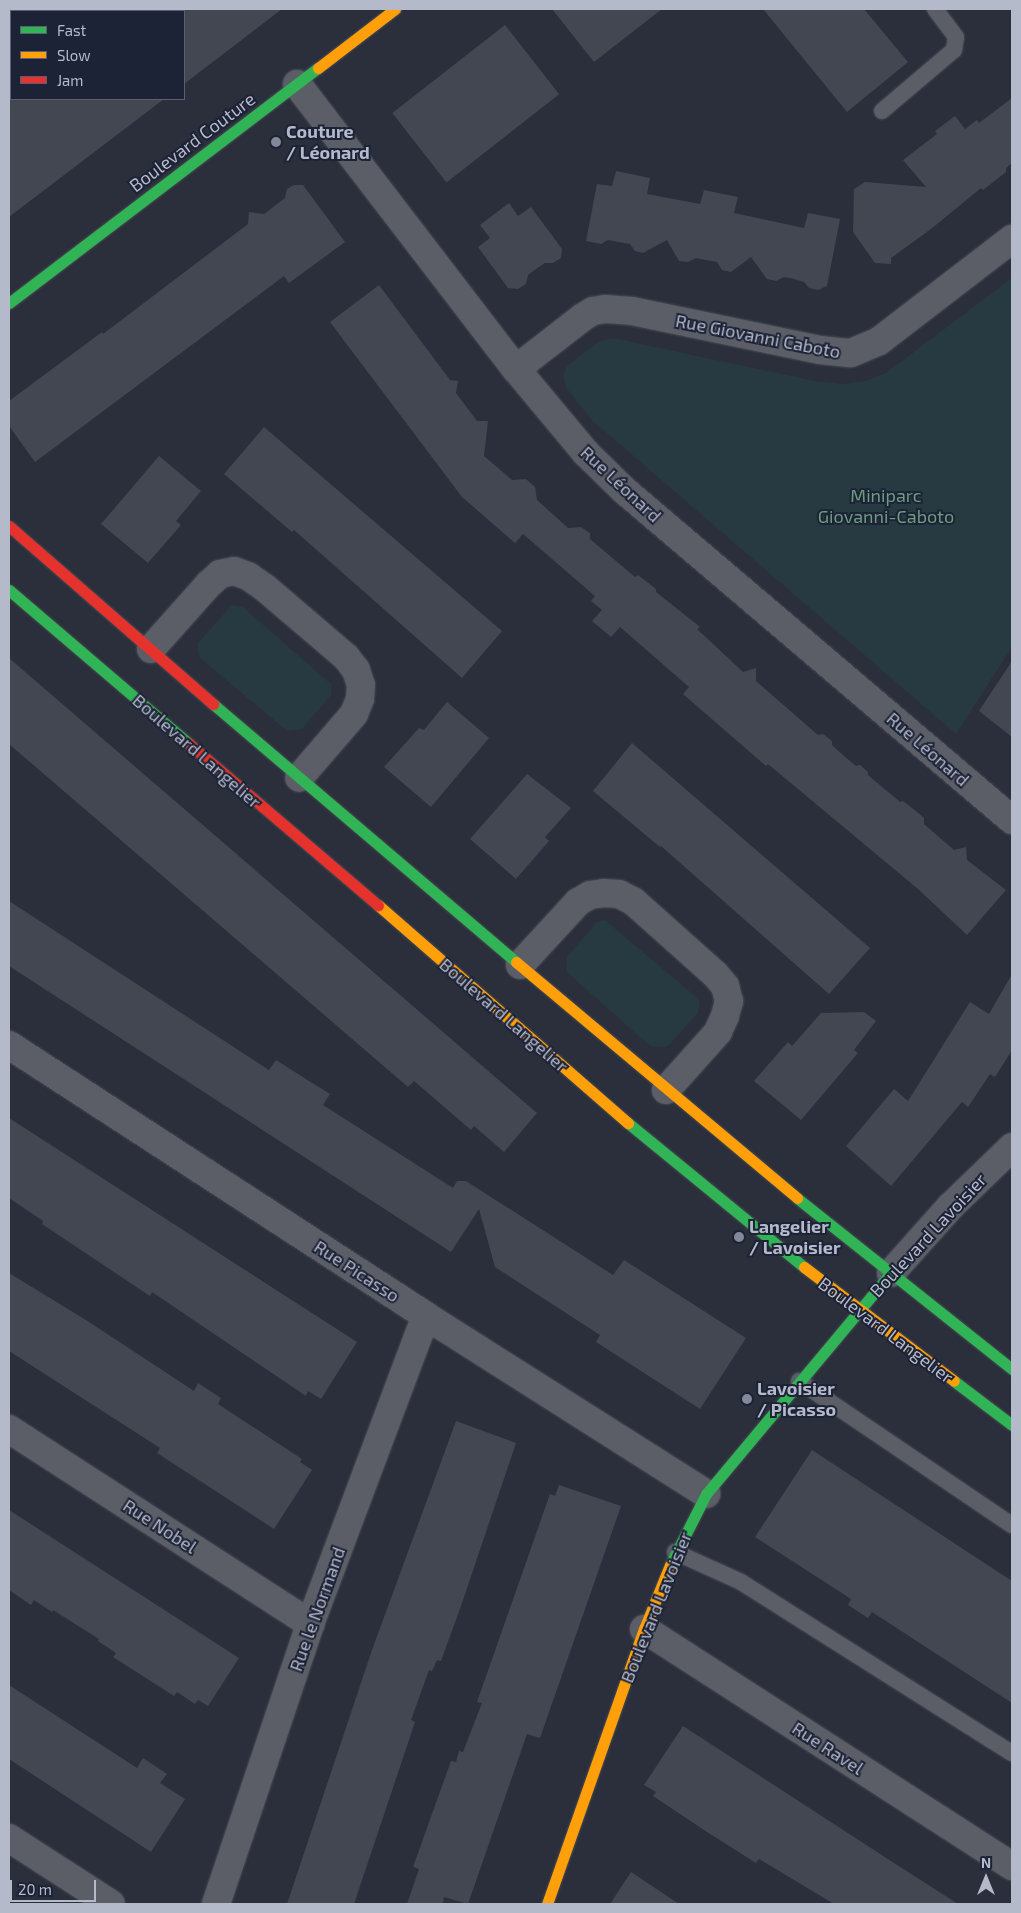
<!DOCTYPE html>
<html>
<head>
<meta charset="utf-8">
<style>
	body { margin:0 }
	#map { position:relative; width:1021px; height:1913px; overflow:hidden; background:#2a2f3b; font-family:"Exo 2",sans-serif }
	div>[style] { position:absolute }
	.green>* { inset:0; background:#273941 }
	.building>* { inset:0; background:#434752; transform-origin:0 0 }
	.roads { filter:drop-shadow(0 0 1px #474a53) drop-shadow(0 0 1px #474a53) }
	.lane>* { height:16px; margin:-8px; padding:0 8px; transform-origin:8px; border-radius:8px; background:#5b5e67 }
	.street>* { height:28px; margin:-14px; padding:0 14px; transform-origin:14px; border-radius:14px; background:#5b5e67 }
	.fast>* { height:11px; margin:-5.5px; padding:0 5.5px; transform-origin:5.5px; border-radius:5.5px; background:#30b455 }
	.slow>* { height:11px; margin:-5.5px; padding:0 5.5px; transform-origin:5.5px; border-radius:5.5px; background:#ff9f0a }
	.jam>* { height:11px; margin:-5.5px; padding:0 5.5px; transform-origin:5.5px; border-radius:5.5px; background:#e5322d }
	.dots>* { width:14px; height:14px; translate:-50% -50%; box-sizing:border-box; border:2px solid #1d2336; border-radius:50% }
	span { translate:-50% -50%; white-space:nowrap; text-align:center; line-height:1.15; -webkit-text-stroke:4px #1d2336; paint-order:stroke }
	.poi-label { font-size:18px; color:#b5bacb; font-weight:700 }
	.left { translate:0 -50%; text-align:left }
	.street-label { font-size:18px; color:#b5bacb }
	.park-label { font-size:18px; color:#6b9d7e }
	.frame { position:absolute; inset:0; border:10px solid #b5bacb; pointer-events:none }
	.legend { position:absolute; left:10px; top:10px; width:175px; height:90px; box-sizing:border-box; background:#1d2336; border:1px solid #5a5f72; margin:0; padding:6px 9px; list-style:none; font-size:15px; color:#b5bacb }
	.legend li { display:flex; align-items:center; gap:10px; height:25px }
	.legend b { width:25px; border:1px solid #5a5f72 }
	.north { position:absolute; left:961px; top:1853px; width:50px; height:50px; -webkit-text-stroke:4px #1d2336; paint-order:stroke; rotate:0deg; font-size:14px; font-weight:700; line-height:20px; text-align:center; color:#b5bacb }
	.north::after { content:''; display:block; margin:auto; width:18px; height:22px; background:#b5bacb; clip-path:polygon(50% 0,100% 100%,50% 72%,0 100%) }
	.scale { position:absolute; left:10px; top:1880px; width:86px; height:22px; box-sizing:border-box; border:2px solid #b5bacb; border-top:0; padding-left:6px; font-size:15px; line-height:18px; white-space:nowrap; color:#b5bacb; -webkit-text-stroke:4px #1d2336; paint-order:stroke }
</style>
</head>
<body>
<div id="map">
	<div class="green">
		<div style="clip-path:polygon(1012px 278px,1012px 647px,956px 734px,593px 421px,566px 388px,563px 375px,567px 366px,600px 341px,613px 338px,815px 381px,843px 384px,866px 381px,886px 373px)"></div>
		<div style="clip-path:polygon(232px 605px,243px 607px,332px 685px,331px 695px,302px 729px,287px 731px,199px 657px,197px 644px)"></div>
		<div style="clip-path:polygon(605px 920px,695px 996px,700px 1002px,698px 1013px,670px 1044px,665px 1047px,650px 1046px,567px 972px,567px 957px,597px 922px)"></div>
	</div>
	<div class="building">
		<div style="clip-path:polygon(184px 9px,282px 9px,184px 84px)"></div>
		<div style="clip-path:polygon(552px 9px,662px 9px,594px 62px)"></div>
		<div style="clip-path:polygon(763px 9px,864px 9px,908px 62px,847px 112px)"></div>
		<div style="left:505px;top:25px;width:88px;height:143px;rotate:52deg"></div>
		<div style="clip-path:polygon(1012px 98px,1012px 163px,1006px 168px,1006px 172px,983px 190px,981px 188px,931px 229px,891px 258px,891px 264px,875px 263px,853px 232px,854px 189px,865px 182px,926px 187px,903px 160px,937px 134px,935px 131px,955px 116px,965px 129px,977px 120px,979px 123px)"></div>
		<div style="clip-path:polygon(9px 99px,164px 99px,9px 217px)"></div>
		<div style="clip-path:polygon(616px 171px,650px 178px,647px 194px,700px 204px,704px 190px,738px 197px,734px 213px,804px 228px,808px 213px,840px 219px,827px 286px,818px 290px,809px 288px,804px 282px,794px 279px,784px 277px,776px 281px,767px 279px,751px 257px,731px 272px,722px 270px,717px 262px,706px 260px,696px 258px,688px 262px,679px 261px,667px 240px,643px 253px,635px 251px,630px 244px,608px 240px,601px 244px,586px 241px,597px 184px,612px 186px)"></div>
		<div style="clip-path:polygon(294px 185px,303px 185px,345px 242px,289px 283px,284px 276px,35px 462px,9px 426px,9px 401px,102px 332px,103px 334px,248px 224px,249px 212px,264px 214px,285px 198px,287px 189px)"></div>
		<div style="clip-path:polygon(509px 203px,518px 216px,531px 207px,562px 249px,561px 258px,553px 263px,545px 263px,536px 269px,528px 275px,526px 284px,518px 289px,508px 288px,478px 247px,490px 238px,480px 225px)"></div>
		<div style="clip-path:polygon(379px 285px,450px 380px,458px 381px,456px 393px,477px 421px,488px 421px,484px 456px,512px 480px,526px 479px,535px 487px,537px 500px,568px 528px,581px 527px,590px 533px,590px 539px,635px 577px,638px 575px,656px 589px,656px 592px,700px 627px,697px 629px,743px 672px,756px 668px,756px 681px,818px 735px,823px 734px,832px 741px,832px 745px,844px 756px,856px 766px,860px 765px,868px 772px,868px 775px,900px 802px,903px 801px,917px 812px,924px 818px,924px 824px,954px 850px,966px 847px,967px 860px,1006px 890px,967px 935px,918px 889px,768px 764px,766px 766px,683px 694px,689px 687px,620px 627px,611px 637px,592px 621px,602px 610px,591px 601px,595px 596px,523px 534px,515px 543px,462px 497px,330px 322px)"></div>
		<div style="clip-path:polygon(264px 427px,502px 631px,462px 678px,294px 530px,292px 532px,224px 474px)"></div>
		<div style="clip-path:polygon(159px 456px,201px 491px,176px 521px,181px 525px,148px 563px,101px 524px)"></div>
		<div style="clip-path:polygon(9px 658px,537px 1113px,504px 1152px,474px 1126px,471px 1130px,414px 1081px,408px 1087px,9px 744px)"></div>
		<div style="clip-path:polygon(1012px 661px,1012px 737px,979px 711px)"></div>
		<div style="clip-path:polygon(447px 702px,489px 738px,431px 807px,384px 767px,419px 728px,424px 730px)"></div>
		<div style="clip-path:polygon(632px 743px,870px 948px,829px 994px,661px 846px,660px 847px,593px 791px)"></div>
		<div style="clip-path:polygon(527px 774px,571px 808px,545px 837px,549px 841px,516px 879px,470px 839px)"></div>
		<div style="clip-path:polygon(9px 901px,269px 1070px,276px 1060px,309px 1081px,330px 1094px,323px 1105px,453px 1188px,457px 1181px,466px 1181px,613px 1275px,624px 1260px,746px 1338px,700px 1409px,596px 1342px,600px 1335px,495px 1267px,479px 1209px,451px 1252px,9px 966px)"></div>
		<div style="clip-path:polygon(1012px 974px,1012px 1050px,995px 1077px,990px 1074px,968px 1107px,962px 1102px,891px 1186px,846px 1146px,894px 1089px,908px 1101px,970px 1002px,989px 1014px)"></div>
		<div style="clip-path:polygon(864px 1012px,876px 1021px,854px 1050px,858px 1053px,801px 1120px,754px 1081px,788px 1042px,792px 1046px,821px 1013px)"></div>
		<div style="clip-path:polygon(9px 1118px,357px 1342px,321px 1399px,308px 1391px,306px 1396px,152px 1292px,150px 1296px,42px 1224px,43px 1221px,9px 1198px)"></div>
		<div style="clip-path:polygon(9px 1273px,86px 1320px,194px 1391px,198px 1383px,221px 1398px,218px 1404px,302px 1459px,300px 1462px,312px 1470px,274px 1529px,157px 1453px,160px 1448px,9px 1351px)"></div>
		<div style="clip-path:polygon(456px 1421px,516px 1443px,461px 1606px,441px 1661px,437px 1660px,432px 1671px,429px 1670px,411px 1720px,415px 1722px,354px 1904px,287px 1904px,372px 1650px)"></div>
		<div style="clip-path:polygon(812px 1450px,1012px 1581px,1012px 1703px,872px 1612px,868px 1618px,848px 1605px,851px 1599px,755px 1537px)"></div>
		<div style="clip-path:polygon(559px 1485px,621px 1506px,540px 1738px,527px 1734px,468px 1904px,444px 1897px,443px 1904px,407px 1904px,419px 1869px,413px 1867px,451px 1761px,456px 1762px,459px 1751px,463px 1752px,482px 1703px,477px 1702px,550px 1494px,555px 1496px)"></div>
		<div style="clip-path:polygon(9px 1510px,239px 1658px,208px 1706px,198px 1700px,195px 1704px,177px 1692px,174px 1696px,113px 1657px,116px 1653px,98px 1641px,99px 1639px,53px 1610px,52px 1612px,34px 1600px,31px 1605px,9px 1590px)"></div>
		<div style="clip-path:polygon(9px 1685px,137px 1768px,143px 1758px,167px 1774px,160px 1783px,185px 1799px,151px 1852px,9px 1759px)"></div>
		<div style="clip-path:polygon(683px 1726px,891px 1861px,958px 1904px,834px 1904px,759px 1859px,756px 1863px,704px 1830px,653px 1796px,656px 1792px,644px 1785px)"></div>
		<div style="clip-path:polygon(631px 1872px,679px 1904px,610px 1904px)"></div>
	</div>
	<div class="roads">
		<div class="lane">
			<div style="left:882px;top:111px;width:94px;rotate:-40.3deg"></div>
			<div style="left:954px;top:50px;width:13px;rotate:-81deg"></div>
			<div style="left:956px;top:37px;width:35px;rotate:-127deg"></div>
			<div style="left:799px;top:1381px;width:257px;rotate:34.1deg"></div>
			<div style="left:675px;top:1552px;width:72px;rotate:24.4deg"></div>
			<div style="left:741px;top:1582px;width:320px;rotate:32.3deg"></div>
		</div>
		<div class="street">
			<div style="left:297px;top:84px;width:359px;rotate:52.5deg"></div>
			<div style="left:516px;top:369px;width:109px;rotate:50.2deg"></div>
			<div style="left:586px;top:453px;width:54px;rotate:44.3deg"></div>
			<div style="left:625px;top:491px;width:508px;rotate:40.37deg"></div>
			<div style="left:516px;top:369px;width:85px;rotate:-37.8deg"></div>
			<div style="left:583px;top:317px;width:12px;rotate:-31deg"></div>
			<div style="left:593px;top:311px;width:12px;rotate:-9deg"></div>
			<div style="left:605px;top:309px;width:27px;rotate:4deg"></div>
			<div style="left:632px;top:311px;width:192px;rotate:11.7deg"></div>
			<div style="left:820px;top:350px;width:31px;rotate:6deg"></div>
			<div style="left:851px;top:353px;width:30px;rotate:-23deg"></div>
			<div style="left:879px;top:341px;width:168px;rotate:-37.5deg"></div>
			<div style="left:151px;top:649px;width:87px;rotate:-48.3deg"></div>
			<div style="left:209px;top:584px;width:15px;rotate:-42deg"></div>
			<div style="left:220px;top:574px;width:14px;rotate:-12deg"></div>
			<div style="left:234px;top:571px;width:15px;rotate:20deg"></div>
			<div style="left:248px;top:576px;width:19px;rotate:35deg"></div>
			<div style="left:264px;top:587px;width:108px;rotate:40.5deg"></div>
			<div style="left:346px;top:657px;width:16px;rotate:52deg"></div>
			<div style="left:356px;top:670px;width:16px;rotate:72deg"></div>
			<div style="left:361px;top:685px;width:14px;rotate:94deg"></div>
			<div style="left:360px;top:699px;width:16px;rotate:112deg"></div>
			<div style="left:354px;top:714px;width:84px;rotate:130.7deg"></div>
			<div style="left:520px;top:965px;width:86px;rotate:-47.4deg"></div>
			<div style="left:578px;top:902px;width:14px;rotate:-30deg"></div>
			<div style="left:590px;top:895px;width:14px;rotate:-8deg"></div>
			<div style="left:604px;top:893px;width:15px;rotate:4deg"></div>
			<div style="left:619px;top:894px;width:16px;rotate:27deg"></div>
			<div style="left:633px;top:901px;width:110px;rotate:41.7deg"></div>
			<div style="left:715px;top:974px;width:16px;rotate:50deg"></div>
			<div style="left:725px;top:986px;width:16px;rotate:75deg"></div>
			<div style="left:729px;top:1001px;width:16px;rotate:105deg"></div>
			<div style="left:725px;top:1016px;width:17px;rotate:114deg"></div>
			<div style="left:718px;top:1032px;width:78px;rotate:131.9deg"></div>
			<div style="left:9px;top:1045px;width:497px;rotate:33deg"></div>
			<div style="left:426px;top:1316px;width:332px;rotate:32.4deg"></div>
			<div style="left:891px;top:1273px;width:90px;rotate:-48.2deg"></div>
			<div style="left:951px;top:1206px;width:85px;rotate:-44deg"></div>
			<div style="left:9px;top:1429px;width:359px;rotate:32.9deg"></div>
			<div style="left:644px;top:1629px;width:438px;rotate:32.8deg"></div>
			<div style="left:9px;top:1838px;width:121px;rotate:32.9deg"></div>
			<div style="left:216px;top:1904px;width:295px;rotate:-71.4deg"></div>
			<div style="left:310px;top:1624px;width:329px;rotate:-69.4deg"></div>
		</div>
		<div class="fast">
			<div style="left:9px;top:303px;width:388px;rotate:-37.3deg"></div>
			<div style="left:9px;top:590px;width:235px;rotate:40.5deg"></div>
			<div style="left:213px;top:704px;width:398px;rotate:40.4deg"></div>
			<div style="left:628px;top:1123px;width:227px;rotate:39.3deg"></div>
			<div style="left:797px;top:1198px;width:275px;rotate:38.5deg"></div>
			<div style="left:954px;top:1381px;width:73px;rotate:37.2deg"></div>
			<div style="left:670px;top:1565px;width:80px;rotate:-63.1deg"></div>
			<div style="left:706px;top:1494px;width:288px;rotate:-50.1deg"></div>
		</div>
		<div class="slow">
			<div style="left:318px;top:68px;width:97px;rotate:-37.5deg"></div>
			<div style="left:378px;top:905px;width:332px;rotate:41.1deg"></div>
			<div style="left:516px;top:962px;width:367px;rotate:40deg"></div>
			<div style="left:804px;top:1267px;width:188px;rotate:37.2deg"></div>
			<div style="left:547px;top:1904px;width:292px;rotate:-70.6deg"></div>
			<div style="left:644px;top:1629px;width:69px;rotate:-67.9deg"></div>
		</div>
		<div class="jam">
			<div style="left:9px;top:526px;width:271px;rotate:41.1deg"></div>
			<div style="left:188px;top:743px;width:250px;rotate:40.5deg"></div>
		</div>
	</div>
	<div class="dots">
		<div style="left:276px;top:142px;background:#848999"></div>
		<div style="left:739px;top:1237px;background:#848999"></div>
		<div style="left:747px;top:1399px;background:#848999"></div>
	</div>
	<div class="poi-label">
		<span class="left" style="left:286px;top:142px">Couture<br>/ Léonard</span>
		<span class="left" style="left:749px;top:1237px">Langelier<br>/ Lavoisier</span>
		<span class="left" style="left:757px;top:1399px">Lavoisier<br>/ Picasso</span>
	</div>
	<div class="street-label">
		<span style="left:192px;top:142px;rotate:-37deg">Boulevard Couture</span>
		<span style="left:758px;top:336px;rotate:11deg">Rue Giovanni Caboto</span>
		<span style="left:621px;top:484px;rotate:43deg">Rue Léonard</span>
		<span style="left:928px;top:749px;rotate:41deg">Rue Léonard</span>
		<span style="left:197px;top:751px;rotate:41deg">Boulevard Langelier</span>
		<span style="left:504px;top:1015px;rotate:41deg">Boulevard Langelier</span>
		<span style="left:928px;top:1235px;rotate:-47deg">Boulevard Lavoisier</span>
		<span style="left:357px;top:1271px;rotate:33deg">Rue Picasso</span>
		<span style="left:886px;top:1330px;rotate:37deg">Boulevard Langelier</span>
		<span style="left:160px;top:1526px;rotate:33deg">Rue Nobel</span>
		<span style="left:656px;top:1607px;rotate:-68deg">Boulevard Lavoisier</span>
		<span style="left:317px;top:1609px;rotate:-70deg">Rue le Normand</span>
		<span style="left:828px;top:1748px;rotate:33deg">Rue Ravel</span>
	</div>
	<div class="park-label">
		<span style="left:886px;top:506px">Miniparc<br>Giovanni-Caboto</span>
	</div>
	<div class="frame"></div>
	<ul class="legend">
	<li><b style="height:6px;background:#30b455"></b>Fast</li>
	<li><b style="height:6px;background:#ff9f0a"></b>Slow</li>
	<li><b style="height:6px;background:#e5322d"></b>Jam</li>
	</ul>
	<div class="north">N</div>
	<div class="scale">20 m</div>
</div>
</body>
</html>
